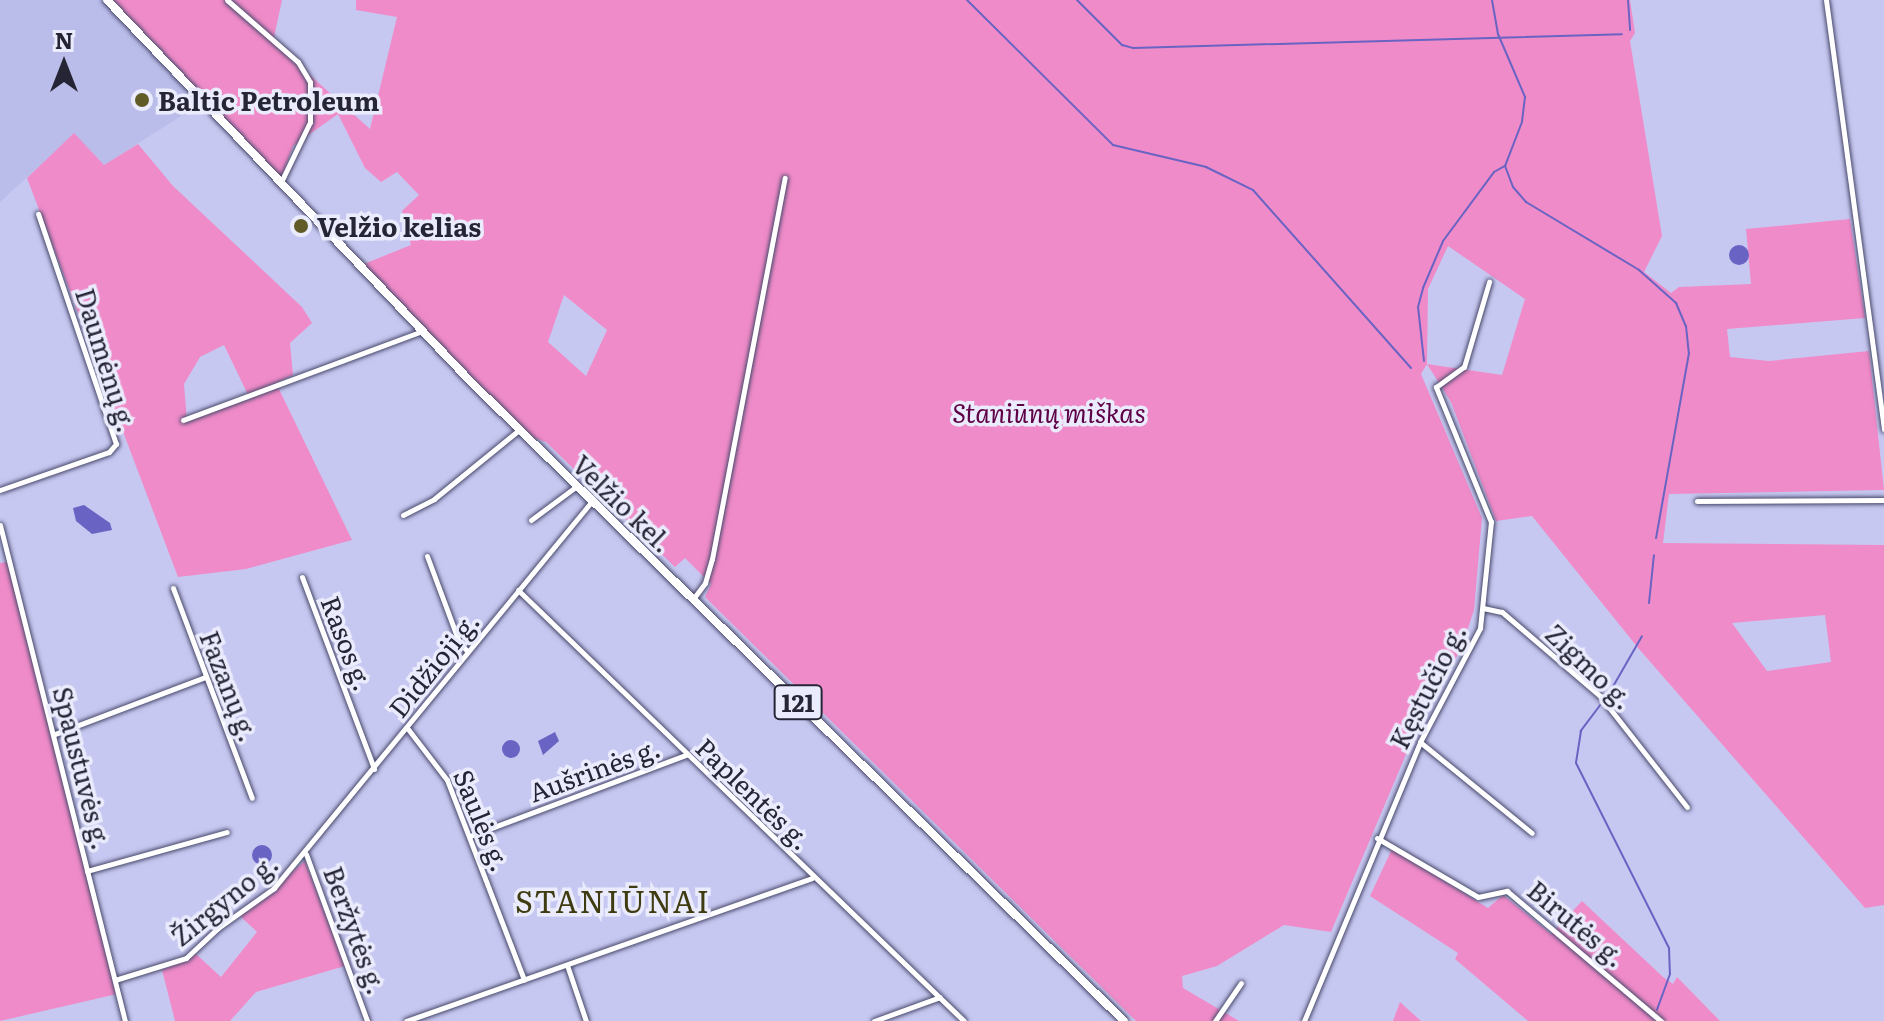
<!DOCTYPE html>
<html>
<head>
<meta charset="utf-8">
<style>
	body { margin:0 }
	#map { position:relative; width:1884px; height:1021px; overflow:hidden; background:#c7c8f1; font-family:Literata,serif }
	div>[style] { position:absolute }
	.built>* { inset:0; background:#babcea }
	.green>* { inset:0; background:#f08bc9 }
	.water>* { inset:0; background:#6963c3 }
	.round { border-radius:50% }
	.stream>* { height:2px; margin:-1px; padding:0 1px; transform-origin:1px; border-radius:1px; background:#6963c3 }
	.roads { filter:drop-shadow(0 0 2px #48496b) drop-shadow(0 0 2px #48496b) }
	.minor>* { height:5px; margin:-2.5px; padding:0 2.5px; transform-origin:2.5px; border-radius:2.5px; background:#fff }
	.primary>* { height:8px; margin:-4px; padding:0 4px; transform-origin:4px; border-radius:4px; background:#fff }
	.dots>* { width:22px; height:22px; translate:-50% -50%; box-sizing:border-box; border:4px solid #eaebfc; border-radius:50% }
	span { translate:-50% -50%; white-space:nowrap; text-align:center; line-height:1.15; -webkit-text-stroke:7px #eaebfc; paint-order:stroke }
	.shield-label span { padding:2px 6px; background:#eaebfc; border:2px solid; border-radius:6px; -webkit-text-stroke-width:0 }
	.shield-label { font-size:24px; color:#252535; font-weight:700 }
	.poi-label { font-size:26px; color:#252535; font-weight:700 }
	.left { translate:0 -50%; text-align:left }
	.street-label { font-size:26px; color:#252535 }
	.park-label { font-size:26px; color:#5e0045; font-style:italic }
	.quarter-label { font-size:30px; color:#403c12; letter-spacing:2px }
	.north { position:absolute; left:24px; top:24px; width:80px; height:80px; -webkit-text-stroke:6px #eaebfc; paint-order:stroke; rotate:0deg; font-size:22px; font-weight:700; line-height:32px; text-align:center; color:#252535 }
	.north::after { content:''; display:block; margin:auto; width:28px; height:36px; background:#252535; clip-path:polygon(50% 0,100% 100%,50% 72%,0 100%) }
</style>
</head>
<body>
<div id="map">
	<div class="built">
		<div style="clip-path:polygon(0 0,107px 0,200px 104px,104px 165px,74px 134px,0 202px)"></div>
	</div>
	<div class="green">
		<div style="clip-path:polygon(evenodd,107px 0,282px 0,273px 42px,370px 129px,397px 17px,356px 10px,356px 0,1630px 0,1635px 33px,1630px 41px,1662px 236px,1644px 272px,1671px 293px,1679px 287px,1751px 284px,1746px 229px,1850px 219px,1865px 318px,1727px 329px,1730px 357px,1769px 361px,1869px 351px,1884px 490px,1669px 494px,1663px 543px,1884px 545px,1884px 905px,1865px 908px,1639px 649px,1532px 516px,1496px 521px,1451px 402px,1427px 364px,1421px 374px,1482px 518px,1474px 610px,1461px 649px,1418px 726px,1331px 932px,1284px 925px,1217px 966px,1182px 976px,1183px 988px,1239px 1021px,1136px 1021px,705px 597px,711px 584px,685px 558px,675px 567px,546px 442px,525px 435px,359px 266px,411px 245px,402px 211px,419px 195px,397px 172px,381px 182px,365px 168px,338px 114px,293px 146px,280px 182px,107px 0,1448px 246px,1525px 299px,1502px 375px,1427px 364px,1428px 289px,1448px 246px,107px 0,564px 295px,607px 330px,586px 376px,548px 342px,564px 295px,107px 0,1825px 615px,1831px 662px,1767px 671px,1732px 623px,1825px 615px)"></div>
		<div style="clip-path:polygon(evenodd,74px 133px,104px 165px,138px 144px,173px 186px,302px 307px,312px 323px,290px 343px,293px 375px,276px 383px,352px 540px,246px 569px,178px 577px,27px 178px,74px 133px,224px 345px,250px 399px,187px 421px,184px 384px,200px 357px,224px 345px)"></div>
		<div style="clip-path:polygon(7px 562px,117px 994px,0 1021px,0 563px)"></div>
		<div style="clip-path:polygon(1392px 849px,1488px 908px,1503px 895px,1551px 934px,1582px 901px,1663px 977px,1673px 984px,1677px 977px,1720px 1021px,1528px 1021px,1455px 959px,1458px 953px,1370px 896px)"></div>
		<div style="clip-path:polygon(305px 861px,345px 966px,256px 992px,230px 1021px,175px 1021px,162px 970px,196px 954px,221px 977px,257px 932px,239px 915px)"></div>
		<div style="clip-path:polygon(1400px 1002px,1421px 1021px,1393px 1021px)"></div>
	</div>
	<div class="water">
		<div class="round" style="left:1729px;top:245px;width:20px;height:20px"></div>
		<div style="clip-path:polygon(84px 505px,110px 523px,112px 530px,92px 534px,76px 521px,73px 508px)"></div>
		<div style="clip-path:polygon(555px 732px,559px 741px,543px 755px,538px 741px)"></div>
		<div class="round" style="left:502px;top:740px;width:18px;height:18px"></div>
		<div class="round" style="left:252px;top:845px;width:20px;height:20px"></div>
	</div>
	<div class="stream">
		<div style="left:967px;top:0;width:206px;rotate:44.8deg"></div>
		<div style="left:1113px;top:145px;width:96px;rotate:13.3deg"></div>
		<div style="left:1206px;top:167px;width:52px;rotate:26.1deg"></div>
		<div style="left:1253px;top:190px;width:238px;rotate:48.4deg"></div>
		<div style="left:1077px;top:0;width:64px;rotate:45deg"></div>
		<div style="left:1122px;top:45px;width:11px;rotate:15deg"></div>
		<div style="left:1133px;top:48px;width:489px;rotate:-1.6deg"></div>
		<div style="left:1492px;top:0;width:35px;rotate:80deg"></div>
		<div style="left:1498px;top:34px;width:69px;rotate:66.8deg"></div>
		<div style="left:1525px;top:97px;width:25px;rotate:97deg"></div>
		<div style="left:1522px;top:122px;width:47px;rotate:111.1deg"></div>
		<div style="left:1505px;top:166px;width:22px;rotate:69deg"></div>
		<div style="left:1513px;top:187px;width:20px;rotate:49deg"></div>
		<div style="left:1526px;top:202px;width:132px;rotate:31deg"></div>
		<div style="left:1639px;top:270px;width:50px;rotate:41.7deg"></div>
		<div style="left:1676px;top:303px;width:25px;rotate:67deg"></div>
		<div style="left:1686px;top:326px;width:27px;rotate:84deg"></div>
		<div style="left:1689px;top:353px;width:188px;rotate:100.1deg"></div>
		<div style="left:1628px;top:0;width:30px;rotate:86deg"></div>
		<div style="left:1424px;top:361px;width:54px;rotate:-96.3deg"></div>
		<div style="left:1418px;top:307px;width:20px;rotate:-75deg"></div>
		<div style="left:1423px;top:288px;width:51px;rotate:-66.9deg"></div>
		<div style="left:1443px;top:241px;width:86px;rotate:-53.5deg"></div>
		<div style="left:1494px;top:172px;width:13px;rotate:-29deg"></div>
		<div style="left:1649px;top:603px;width:48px;rotate:-84.1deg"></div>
		<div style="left:1611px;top:690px;width:62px;rotate:-60.1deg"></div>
		<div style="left:1601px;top:704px;width:34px;rotate:127deg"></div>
		<div style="left:1581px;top:731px;width:32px;rotate:99deg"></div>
		<div style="left:1576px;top:763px;width:207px;rotate:63.3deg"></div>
		<div style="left:1669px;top:948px;width:26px;rotate:88deg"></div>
		<div style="left:1670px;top:974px;width:38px;rotate:110deg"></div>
	</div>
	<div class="roads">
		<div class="minor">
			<div style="left:227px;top:0;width:94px;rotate:41.1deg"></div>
			<div style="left:298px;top:62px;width:23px;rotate:59deg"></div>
			<div style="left:310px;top:82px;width:40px;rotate:90deg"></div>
			<div style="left:310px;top:122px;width:67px;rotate:115.8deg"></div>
			<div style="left:1826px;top:0;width:433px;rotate:82.3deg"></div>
			<div style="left:183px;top:420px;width:255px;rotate:-20.4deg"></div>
			<div style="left:0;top:490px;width:115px;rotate:-19.2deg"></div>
			<div style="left:109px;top:452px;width:11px;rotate:-49deg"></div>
			<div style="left:116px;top:444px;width:243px;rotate:-108.7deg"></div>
			<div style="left:1697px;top:501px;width:187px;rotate:-0.3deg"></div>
			<div style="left:403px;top:515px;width:35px;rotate:-27deg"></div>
			<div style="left:434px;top:499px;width:109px;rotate:-39.1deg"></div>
			<div style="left:531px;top:520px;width:57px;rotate:-36.5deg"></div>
			<div style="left:0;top:525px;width:512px;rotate:75.86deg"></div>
			<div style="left:427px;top:556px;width:92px;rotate:69.6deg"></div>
			<div style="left:459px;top:642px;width:13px;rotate:48deg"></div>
			<div style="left:302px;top:577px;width:205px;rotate:69.4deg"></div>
			<div style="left:173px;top:588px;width:224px;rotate:69.4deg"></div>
			<div style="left:518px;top:590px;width:620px;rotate:44.02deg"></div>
			<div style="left:693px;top:599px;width:20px;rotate:-53deg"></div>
			<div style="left:705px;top:583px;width:25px;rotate:-74deg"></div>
			<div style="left:712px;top:559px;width:388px;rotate:-79.2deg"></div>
			<div style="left:1483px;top:608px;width:19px;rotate:12deg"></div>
			<div style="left:1502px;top:612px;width:129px;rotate:40.6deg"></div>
			<div style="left:1600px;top:696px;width:141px;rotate:51.9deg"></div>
			<div style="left:408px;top:729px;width:64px;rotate:52.6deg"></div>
			<div style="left:447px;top:780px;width:214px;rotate:68.9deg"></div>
			<div style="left:55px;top:734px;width:160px;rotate:-20.8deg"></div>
			<div style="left:1420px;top:742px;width:144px;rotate:39.1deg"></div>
			<div style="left:470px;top:836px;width:231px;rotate:-20.6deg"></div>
			<div style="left:1377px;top:838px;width:117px;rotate:30.3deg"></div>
			<div style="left:1478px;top:897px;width:30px;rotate:-12deg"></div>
			<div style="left:1507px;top:891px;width:202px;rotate:40.2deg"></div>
			<div style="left:306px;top:854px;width:178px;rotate:69.9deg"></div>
			<div style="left:87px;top:871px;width:145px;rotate:-15.6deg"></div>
			<div style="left:567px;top:965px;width:59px;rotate:71.3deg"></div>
			<div style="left:115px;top:980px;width:74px;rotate:-17.2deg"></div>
			<div style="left:186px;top:958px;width:44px;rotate:-43.2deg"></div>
			<div style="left:218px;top:928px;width:69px;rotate:-35.5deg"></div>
			<div style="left:274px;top:888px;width:501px;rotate:-50.59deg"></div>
			<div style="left:406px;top:1021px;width:430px;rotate:-19.4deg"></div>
			<div style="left:874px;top:1021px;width:70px;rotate:-20deg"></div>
			<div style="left:1215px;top:1021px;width:46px;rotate:-55.6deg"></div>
			<div style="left:1304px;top:1021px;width:302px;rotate:-67.4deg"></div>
			<div style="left:1420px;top:742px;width:129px;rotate:-62.2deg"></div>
			<div style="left:1480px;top:628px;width:107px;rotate:-84.1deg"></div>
			<div style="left:1491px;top:522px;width:146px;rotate:-112.2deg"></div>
			<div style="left:1436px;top:387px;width:34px;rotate:-36deg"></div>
			<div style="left:1464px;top:367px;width:89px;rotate:-73.6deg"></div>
		</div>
		<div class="primary">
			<div style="left:107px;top:0;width:529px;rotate:46.38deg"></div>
			<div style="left:472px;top:383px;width:912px;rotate:44.38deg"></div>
		</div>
	</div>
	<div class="dots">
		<div style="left:142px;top:100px;background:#605b27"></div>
		<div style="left:301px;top:226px;background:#605b27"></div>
	</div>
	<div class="shield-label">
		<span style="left:798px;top:702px">121</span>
	</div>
	<div class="poi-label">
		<span class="left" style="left:158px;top:100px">Baltic Petroleum</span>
		<span class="left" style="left:317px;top:226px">Velžio kelias</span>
	</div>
	<div class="street-label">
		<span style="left:107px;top:360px;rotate:73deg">Daumėnų g.</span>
		<span style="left:623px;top:503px;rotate:44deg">Velžio kel.</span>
		<span style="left:348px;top:643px;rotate:69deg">Rasos g.</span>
		<span style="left:433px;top:664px;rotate:-51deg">Didžioji g.</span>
		<span style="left:1590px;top:666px;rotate:44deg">Zigmo g.</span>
		<span style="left:230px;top:686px;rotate:69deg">Fazanų g.</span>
		<span style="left:1427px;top:686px;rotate:-63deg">Kęstučio g.</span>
		<span style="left:83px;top:768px;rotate:76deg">Spaustuvės g.</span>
		<span style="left:594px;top:769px;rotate:-20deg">Aušrinės g.</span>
		<span style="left:754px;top:793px;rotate:44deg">Paplentės g.</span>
		<span style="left:483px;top:820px;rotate:68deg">Saulės g.</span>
		<span style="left:224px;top:899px;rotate:-39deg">Žirgyno g.</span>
		<span style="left:1577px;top:923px;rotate:40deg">Birutės g.</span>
		<span style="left:356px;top:930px;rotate:70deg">Beržytės g.</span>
	</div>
	<div class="park-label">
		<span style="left:1049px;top:412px">Staniūnų miškas</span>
	</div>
	<div class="quarter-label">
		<span style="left:613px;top:900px">STANIŪNAI</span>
	</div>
	<div class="north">N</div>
</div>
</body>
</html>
